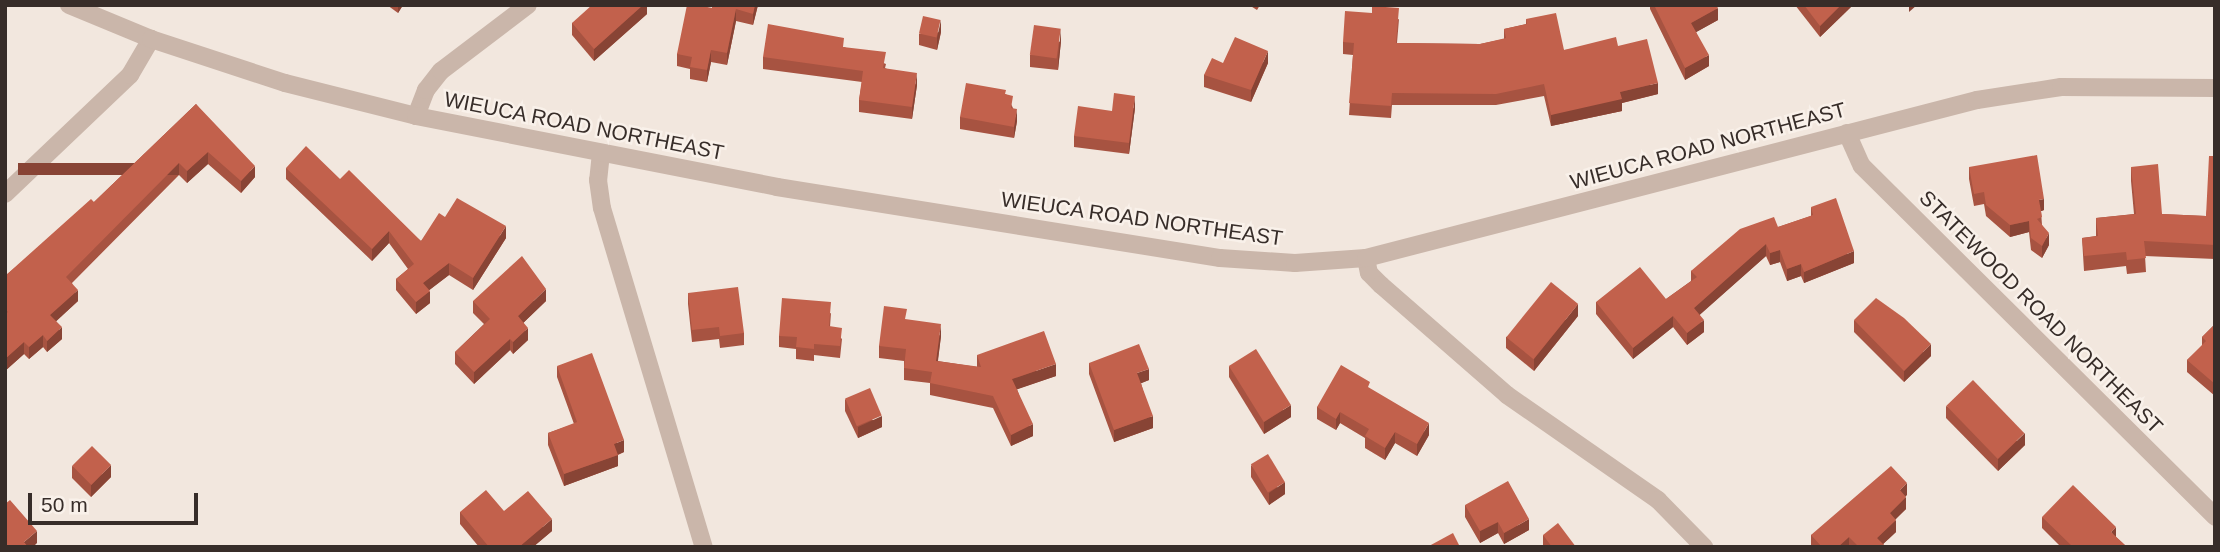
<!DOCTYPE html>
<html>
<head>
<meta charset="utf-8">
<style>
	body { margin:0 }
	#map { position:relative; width:2220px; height:552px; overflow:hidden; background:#f2e7de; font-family:Helvetica,sans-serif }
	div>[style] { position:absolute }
	.minor>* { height:18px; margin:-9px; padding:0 9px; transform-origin:9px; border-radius:9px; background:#cab6aa }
	.tertiary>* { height:18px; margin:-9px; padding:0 9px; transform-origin:9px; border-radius:9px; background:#cab6aa }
	.wall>* { inset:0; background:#a75341 }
	.shaded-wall>* { inset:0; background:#884435; transform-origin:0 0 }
	.building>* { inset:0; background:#c2614c; transform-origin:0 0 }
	span { translate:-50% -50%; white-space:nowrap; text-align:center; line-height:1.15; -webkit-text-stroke:5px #f9f1ea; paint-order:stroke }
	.street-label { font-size:21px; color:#372d29 }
	.frame { position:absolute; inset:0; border:7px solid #372d29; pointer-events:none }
	.scale { position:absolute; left:28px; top:493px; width:170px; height:32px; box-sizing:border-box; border:4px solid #372d29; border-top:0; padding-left:9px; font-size:21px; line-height:24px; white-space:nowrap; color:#372d29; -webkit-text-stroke:5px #f9f1ea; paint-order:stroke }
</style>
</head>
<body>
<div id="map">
	<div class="minor">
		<div style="left:416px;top:116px;width:28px;rotate:-69deg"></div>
		<div style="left:426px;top:90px;width:24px;rotate:-52deg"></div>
		<div style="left:441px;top:71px;width:109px;rotate:-37.2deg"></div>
		<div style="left:1847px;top:133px;width:36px;rotate:66deg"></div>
		<div style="left:1862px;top:166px;width:498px;rotate:44.8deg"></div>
		<div style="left:601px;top:153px;width:27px;rotate:96deg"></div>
		<div style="left:598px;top:180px;width:28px;rotate:82deg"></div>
		<div style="left:602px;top:208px;width:354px;rotate:73.3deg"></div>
		<div style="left:5px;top:194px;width:173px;rotate:-43.6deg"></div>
		<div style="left:130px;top:75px;width:42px;rotate:-59.7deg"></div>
		<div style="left:1366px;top:258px;width:15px;rotate:79deg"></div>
		<div style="left:1369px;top:273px;width:17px;rotate:45deg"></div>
		<div style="left:1381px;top:285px;width:167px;rotate:41.1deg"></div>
		<div style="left:1507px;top:395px;width:184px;rotate:34.8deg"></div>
		<div style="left:1658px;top:500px;width:66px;rotate:45.6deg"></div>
	</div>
	<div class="tertiary">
		<div style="left:69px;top:5px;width:89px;rotate:22.5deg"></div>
		<div style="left:151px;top:39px;width:141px;rotate:18.2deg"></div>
		<div style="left:285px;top:83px;width:135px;rotate:14.1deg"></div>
		<div style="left:416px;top:116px;width:368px;rotate:11.1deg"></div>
		<div style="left:777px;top:187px;width:449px;rotate:9.1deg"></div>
		<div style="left:1220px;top:258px;width:75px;rotate:3.8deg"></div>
		<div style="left:1295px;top:263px;width:71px;rotate:-4deg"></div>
		<div style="left:1366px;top:258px;width:631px;rotate:-14.5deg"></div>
		<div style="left:1977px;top:100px;width:85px;rotate:-8.8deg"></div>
		<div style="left:2061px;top:87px;width:154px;rotate:0.4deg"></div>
	</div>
	<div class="wall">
		<div style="clip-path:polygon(387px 5px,403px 5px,398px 13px)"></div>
		<div style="clip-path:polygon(647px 5px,647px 14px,594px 61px,572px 35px,572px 23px)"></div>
		<div style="clip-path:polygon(758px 5px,753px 25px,736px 21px,727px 65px,711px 62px,707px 82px,690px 79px,690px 69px,677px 66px,677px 54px,712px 8px)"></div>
		<div style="clip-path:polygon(1249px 5px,1260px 5px,1257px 10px)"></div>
		<div style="clip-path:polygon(1650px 5px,1716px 5px,1718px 20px,1696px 32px,1709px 66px,1685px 80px,1650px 9px)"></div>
		<div style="clip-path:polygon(1795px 5px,1853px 5px,1820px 37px)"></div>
		<div style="clip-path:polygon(1399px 19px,1397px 43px,1480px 44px,1504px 39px,1504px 29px,1526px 24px,1526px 19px,1564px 50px,1618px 46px,1658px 94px,1622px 103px,1622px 111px,1551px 126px,1544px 96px,1496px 105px,1392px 105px,1391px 118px,1349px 115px,1353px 55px,1343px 54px,1343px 42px)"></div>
		<div style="clip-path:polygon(941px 32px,937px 50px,919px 45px,919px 34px)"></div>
		<div style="clip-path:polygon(1061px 41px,1058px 70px,1030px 67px,1030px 55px)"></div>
		<div style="clip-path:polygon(844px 47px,886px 64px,885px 68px,917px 85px,912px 119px,859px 112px,859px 100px,862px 82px,763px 69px,763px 57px)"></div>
		<div style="clip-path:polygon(1223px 63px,1268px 63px,1251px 102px,1204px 87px,1204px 75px)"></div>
		<div style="clip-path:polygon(1006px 94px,1013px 108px,1017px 121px,1014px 138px,960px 129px,960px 117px)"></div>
		<div style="clip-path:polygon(196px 104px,255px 177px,241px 193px,208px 164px,187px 183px,179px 175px,72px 283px,78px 301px,56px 321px,62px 339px,47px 352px,43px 347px,29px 359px,24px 354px,5px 371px,5px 276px,94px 202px)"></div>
		<div style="clip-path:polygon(1135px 108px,1129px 154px,1074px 147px,1074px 136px,1112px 111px)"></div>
		<div style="clip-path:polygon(2215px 156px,2215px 259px,2145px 256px,2146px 272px,2127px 274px,2126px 266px,2084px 271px,2082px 238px,2096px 236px,2096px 218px,2134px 214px,2131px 181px,2131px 167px,2162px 214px,2206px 216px)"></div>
		<div style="clip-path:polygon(1969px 167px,2044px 210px,2041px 211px,2042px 225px,2049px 245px,2042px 258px,2031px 250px,2029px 232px,2010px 237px,1986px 216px,1984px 204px,1974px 206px,1969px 179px)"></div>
		<div style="clip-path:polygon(286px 168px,340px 179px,421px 241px,445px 217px,506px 238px,473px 290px,449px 275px,429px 290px,430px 303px,416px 314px,396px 290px,396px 279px,408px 269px,389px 243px,372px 261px,286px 179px)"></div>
		<div style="clip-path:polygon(1811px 207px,1854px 263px,1804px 283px,1801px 276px,1787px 281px,1780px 262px,1770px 265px,1766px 256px,1699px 315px,1704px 332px,1687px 345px,1673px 327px,1633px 359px,1596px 314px,1596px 302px,1666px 299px,1691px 281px,1691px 271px,1778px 227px,1811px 216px)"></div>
		<div style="clip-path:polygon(688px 293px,744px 333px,744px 345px,720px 348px,719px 339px,692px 342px,688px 304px)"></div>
		<div style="clip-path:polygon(473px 301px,546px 301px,523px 323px,528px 340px,513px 354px,510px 350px,474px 384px,455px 364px,455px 352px,484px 324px,473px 313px)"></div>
		<div style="clip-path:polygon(831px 313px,830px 327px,842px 339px,840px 358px,814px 355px,814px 361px,796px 359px,796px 349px,779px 347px,779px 336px)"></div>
		<div style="clip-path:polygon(1578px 316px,1534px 371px,1506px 348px,1506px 337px)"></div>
		<div style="clip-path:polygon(907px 320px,941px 336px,938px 361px,977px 367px,977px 355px,1056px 376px,1017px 389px,1033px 436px,1011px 446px,993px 408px,930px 395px,930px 383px,904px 380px,904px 361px,879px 358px,879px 346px)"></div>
		<div style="clip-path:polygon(1854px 320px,1931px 356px,1904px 382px,1854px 332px)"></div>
		<div style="clip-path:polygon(2215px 324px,2215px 396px,2187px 372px,2187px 360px,2202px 346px,2202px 337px)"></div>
		<div style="clip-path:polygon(1089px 363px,1149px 380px,1141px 383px,1153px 428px,1114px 442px,1089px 374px)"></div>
		<div style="clip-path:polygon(557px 366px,624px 452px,618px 455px,618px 466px,564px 486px,548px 445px,548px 433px,574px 424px,557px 377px)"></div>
		<div style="clip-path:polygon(1229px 366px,1291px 417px,1264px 434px,1229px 377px)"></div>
		<div style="clip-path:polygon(1370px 389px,1429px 435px,1417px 456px,1395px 443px,1385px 460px,1365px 448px,1365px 438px,1340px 423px,1336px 430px,1317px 419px,1317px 407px)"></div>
		<div style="clip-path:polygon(845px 399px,882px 427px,858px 438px,845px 411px)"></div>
		<div style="clip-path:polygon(1946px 406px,2025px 445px,1998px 471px,1946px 418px)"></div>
		<div style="clip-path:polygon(1251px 465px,1285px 494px,1269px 505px,1251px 477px)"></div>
		<div style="clip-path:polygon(72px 466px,111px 477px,91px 497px,72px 478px)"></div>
		<div style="clip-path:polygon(1907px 495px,1905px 496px,1906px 509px,1895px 519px,1896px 532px,1883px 544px,1886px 547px,1811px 546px,1811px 535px)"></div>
		<div style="clip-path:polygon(1465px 505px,1529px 530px,1504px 544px,1498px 533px,1480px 543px,1465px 517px)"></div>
		<div style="clip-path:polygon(504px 511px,552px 531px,533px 547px,479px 547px,460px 524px,460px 512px)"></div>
		<div style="clip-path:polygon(2042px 517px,2116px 537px,2127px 547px,2061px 547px,2042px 528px)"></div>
		<div style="clip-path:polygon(1543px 535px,1576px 547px,1543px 547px)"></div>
	</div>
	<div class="shaded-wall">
		<div style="clip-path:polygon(398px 5px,403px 5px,398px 13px)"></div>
		<div style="clip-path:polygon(643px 5px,647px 5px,647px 14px,594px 61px,594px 49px)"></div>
		<div style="clip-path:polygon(755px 5px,758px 5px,753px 25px,753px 14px)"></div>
		<div style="clip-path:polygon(1841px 5px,1853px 5px,1820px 37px,1820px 26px)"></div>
		<div style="clip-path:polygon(1909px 5px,1917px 5px,1909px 12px)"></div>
		<div style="clip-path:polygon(1718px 8px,1718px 20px,1691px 35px,1691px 23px)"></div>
		<div style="clip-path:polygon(736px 9px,736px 21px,727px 65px,727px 53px)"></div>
		<div style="clip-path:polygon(941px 20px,941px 32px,937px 50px,937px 38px)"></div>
		<div style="clip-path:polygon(1061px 29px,1061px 41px,1058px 70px,1058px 59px)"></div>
		<div style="clip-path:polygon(711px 50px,711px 62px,707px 82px,707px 70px)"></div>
		<div style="clip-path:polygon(1268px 51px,1268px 63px,1251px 102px,1251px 90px)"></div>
		<div style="clip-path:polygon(1709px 55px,1709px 66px,1685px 80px,1685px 68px)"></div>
		<div style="clip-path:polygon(917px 73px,917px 85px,912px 119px,912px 107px)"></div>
		<div style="clip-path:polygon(1658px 83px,1658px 94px,1622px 103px,1622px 111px,1551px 126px,1551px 115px,1620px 92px)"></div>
		<div style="clip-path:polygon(1135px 96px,1135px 108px,1129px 154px,1129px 143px)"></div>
		<div style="clip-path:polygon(1017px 109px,1017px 121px,1014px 138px,1014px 127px)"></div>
		<div style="clip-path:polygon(208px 152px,208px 164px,187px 183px,187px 171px)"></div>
		<div style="left:179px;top:163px;width:12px;height:161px;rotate:90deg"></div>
		<div style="clip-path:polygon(255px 166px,255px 177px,241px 193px,241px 181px)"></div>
		<div style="clip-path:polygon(2044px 199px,2044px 210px,2039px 212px,2039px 200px)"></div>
		<div style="clip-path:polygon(2029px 221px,2029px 232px,2010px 237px,2010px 225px)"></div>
		<div style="clip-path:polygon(506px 226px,506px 238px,473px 290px,473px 278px)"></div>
		<div style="clip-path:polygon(389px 231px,389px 243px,372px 261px,372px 249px)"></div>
		<div style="clip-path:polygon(2049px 233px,2049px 245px,2042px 258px,2042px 246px)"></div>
		<div style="clip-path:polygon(1766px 244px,1766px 256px,1694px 320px,1694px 308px)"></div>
		<div style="clip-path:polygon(1780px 250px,1780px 262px,1770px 265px,1770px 253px)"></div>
		<div style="clip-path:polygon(1854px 251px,1854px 263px,1804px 283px,1804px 272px)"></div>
		<div style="clip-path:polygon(449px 263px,449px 275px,423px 295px,423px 283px)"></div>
		<div style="clip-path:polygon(1801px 264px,1801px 276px,1787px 281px,1787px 269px)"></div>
		<div style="clip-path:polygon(546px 289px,546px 301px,518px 328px,518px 316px)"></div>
		<div style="clip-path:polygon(78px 290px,78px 301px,50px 327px,50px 315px)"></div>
		<div style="clip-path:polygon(430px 291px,430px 303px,416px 314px,416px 302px)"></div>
		<div style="clip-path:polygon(1578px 304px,1578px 316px,1534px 371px,1534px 359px)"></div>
		<div style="clip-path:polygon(1673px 316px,1673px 327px,1633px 359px,1633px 348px)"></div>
		<div style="clip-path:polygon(1704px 320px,1704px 332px,1687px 345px,1687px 333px)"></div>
		<div style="clip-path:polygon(941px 324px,941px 336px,936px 373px,936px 361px)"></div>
		<div style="clip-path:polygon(62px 327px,62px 339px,47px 352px,47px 341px)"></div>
		<div style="clip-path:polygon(528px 328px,528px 340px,513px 354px,513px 342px)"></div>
		<div style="clip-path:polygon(43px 335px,43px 347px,29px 359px,29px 347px)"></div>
		<div style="clip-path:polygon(510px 339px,510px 350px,474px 384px,474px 372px)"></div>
		<div style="clip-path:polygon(24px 342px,24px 354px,5px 371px,5px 359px)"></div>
		<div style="clip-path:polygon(1931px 344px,1931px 356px,1904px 382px,1904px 371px)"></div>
		<div style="clip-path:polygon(1056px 364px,1056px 376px,1012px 391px,1012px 379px)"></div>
		<div style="clip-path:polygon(1149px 369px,1149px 380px,1137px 385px,1137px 373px)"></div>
		<div style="clip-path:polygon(1291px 405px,1291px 417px,1264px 434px,1264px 422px)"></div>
		<div style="clip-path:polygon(1340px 412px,1340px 423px,1336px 430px,1336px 419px)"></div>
		<div style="clip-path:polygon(882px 416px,882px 427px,858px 438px,858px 427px)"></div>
		<div style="clip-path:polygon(1153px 416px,1153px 428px,1114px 442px,1114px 430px)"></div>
		<div style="clip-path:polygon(1429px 423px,1429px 435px,1417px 456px,1417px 444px)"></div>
		<div style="clip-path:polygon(1033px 424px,1033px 436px,1011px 446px,1011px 435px)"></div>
		<div style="clip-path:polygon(1395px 432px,1395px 443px,1385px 460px,1385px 448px)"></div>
		<div style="clip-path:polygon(2025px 433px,2025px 445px,1998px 471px,1998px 459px)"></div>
		<div style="clip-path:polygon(624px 440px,624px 452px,614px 456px,614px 444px)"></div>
		<div style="clip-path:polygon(618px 455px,618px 466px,564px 486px,564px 474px)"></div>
		<div style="clip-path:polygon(111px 465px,111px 477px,91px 497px,91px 485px)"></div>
		<div style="clip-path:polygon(1285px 482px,1285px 494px,1269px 505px,1269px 493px)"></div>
		<div style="clip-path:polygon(1907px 483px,1907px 495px,1900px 502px,1900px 490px)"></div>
		<div style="clip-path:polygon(1906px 497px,1906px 509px,1890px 525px,1890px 513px)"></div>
		<div style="clip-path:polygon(552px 519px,552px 531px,533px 547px,519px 547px)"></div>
		<div style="clip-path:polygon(1529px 519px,1529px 530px,1504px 544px,1504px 533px)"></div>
		<div style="clip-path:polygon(1896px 520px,1896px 532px,1880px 547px,1877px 538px)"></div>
		<div style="clip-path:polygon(1498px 522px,1498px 533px,1480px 543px,1480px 531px)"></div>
		<div style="clip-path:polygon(2116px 527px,2116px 539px,2111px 532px)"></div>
		<div style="clip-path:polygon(37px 531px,37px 543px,33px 547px,24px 547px,24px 542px)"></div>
		<div style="clip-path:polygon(1849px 537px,1849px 547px,1838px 547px)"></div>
	</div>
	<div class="building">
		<div style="clip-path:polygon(592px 5px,643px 5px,594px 49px,572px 23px)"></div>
		<div style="clip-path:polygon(687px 5px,698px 5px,712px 8px,712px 5px,755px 5px,753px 14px,736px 9px,727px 53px,711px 50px,707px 70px,690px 67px,692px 57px,677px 54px)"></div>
		<div style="clip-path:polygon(1654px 5px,1716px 5px,1718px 8px,1691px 23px,1709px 55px,1685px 68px)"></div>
		<div style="clip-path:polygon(1804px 5px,1841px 5px,1820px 26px)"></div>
		<div style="clip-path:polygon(1372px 6px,1399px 8px,1396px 43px,1480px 44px,1506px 38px,1504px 29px,1527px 24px,1526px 19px,1556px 13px,1564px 50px,1616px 37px,1618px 46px,1647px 39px,1658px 83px,1620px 92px,1622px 99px,1551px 115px,1544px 84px,1496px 94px,1392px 93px,1391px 106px,1349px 103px,1354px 43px,1343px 42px,1345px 11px,1372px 13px)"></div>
		<div style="left:923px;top:16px;width:18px;height:18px;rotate:13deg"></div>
		<div style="clip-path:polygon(768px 24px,844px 38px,843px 47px,886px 52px,883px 68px,917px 73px,912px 107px,859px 100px,863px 71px,763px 57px)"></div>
		<div style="left:1034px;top:25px;width:27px;height:30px;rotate:8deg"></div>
		<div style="clip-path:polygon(1235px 37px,1268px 51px,1251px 90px,1204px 75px,1212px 58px,1223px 63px)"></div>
		<div style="clip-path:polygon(966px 83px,1006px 90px,1005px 94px,1013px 96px,1011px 108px,1017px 109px,1014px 127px,960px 117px)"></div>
		<div style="clip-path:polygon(1114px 93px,1135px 96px,1129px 143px,1074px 136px,1078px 106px,1112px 111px)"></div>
		<div style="clip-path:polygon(196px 104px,255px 166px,241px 181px,208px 152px,187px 171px,179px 163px,66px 277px,78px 290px,50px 315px,62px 327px,47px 341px,43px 335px,29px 347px,24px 342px,5px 359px,5px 314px,8px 312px,5px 309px,5px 276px,91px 199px,94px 202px)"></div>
		<div style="clip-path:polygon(306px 146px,340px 179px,349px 170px,421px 241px,439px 213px,445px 217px,457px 198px,506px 226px,473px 278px,449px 263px,423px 283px,430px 291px,416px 302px,396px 279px,414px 264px,389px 231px,372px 249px,286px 168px)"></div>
		<div style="clip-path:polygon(2037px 155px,2044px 199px,2039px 200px,2042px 217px,2037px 219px,2049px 233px,2042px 246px,2031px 238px,2029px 221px,2010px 225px,1986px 205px,1984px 192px,1974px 194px,1969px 167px)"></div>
		<div style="clip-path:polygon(2209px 156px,2215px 156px,2215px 245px,2144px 241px,2146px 258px,2127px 260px,2126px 252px,2084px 256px,2082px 238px,2098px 236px,2096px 218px,2136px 214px,2131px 167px,2158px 164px,2162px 214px,2206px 216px)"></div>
		<div style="clip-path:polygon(1836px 198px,1854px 251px,1804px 272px,1801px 264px,1787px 269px,1780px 250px,1770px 253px,1766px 244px,1694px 308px,1704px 320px,1687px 333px,1673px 316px,1633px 348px,1596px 302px,1640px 267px,1666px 299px,1697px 277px,1691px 271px,1740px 229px,1774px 217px,1778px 227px,1813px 215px,1811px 207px)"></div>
		<div style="clip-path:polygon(522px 256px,546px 289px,518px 316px,528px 328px,513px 342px,510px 339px,474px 372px,455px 352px,490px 319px,473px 301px)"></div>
		<div style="left:1551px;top:282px;width:35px;height:71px;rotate:39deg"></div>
		<div style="clip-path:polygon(738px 287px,744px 333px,720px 336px,719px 327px,692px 330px,688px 293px)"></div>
		<div style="clip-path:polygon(782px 298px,831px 302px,829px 326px,842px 328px,840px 346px,814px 344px,814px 349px,796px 347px,797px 337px,779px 336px)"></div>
		<div style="clip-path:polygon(1876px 298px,1904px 318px,1931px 344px,1904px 371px,1854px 320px)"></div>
		<div style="clip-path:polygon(884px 306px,907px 309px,905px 319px,941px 324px,936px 361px,981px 367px,977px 355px,1044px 331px,1056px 364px,1012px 379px,1033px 424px,1011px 435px,993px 396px,930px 383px,932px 372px,904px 368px,906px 349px,879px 346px)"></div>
		<div style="clip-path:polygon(2215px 324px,2215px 384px,2187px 360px,2206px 341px,2202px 337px)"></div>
		<div style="clip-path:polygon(1139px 344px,1149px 369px,1137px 373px,1153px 416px,1114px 430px,1089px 363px)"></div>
		<div style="left:1256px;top:349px;width:66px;height:32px;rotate:58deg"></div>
		<div style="clip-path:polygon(592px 353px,624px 440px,614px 444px,618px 455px,564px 474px,548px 433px,577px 422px,557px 366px)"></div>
		<div style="clip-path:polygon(1341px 365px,1370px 382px,1368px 387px,1429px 423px,1417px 444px,1395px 432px,1385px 448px,1365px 436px,1369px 429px,1340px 412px,1336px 419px,1317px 407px)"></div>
		<div style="left:1973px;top:380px;width:74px;height:37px;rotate:46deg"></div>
		<div style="left:870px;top:388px;width:30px;height:27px;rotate:67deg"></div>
		<div style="left:92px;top:446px;width:27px;height:28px;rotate:45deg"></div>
		<div style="left:1268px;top:454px;width:33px;height:20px;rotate:59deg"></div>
		<div style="clip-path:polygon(1891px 466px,1907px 483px,1900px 490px,1906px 497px,1890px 513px,1896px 520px,1877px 538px,1886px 547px,1859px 547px,1849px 537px,1838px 547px,1822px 547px,1811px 535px)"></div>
		<div style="clip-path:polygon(1508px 481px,1529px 519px,1504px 533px,1498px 522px,1480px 531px,1465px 505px)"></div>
		<div style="clip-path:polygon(2073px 485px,2116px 527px,2111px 532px,2127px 547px,2073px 547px,2042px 517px)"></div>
		<div style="clip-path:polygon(486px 490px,504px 511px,528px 491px,552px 519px,519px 547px,489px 547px,460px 512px)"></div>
		<div style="clip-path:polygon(10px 500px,37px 531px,24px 542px,28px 547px,5px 547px,5px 504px)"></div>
		<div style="clip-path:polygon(1558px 523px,1576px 547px,1552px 547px,1543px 535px)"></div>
		<div style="clip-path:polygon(1453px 533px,1460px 547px,1429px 546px)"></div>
	</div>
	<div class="street-label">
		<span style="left:584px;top:126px;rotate:11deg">WIEUCA ROAD NORTHEAST</span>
		<span style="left:1708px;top:146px;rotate:-15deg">WIEUCA ROAD NORTHEAST</span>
		<span style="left:1142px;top:219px;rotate:8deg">WIEUCA ROAD NORTHEAST</span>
		<span style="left:2041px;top:312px;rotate:45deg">STATEWOOD ROAD NORTHEAST</span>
	</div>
	<div class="frame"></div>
	<div class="scale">50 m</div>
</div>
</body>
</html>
